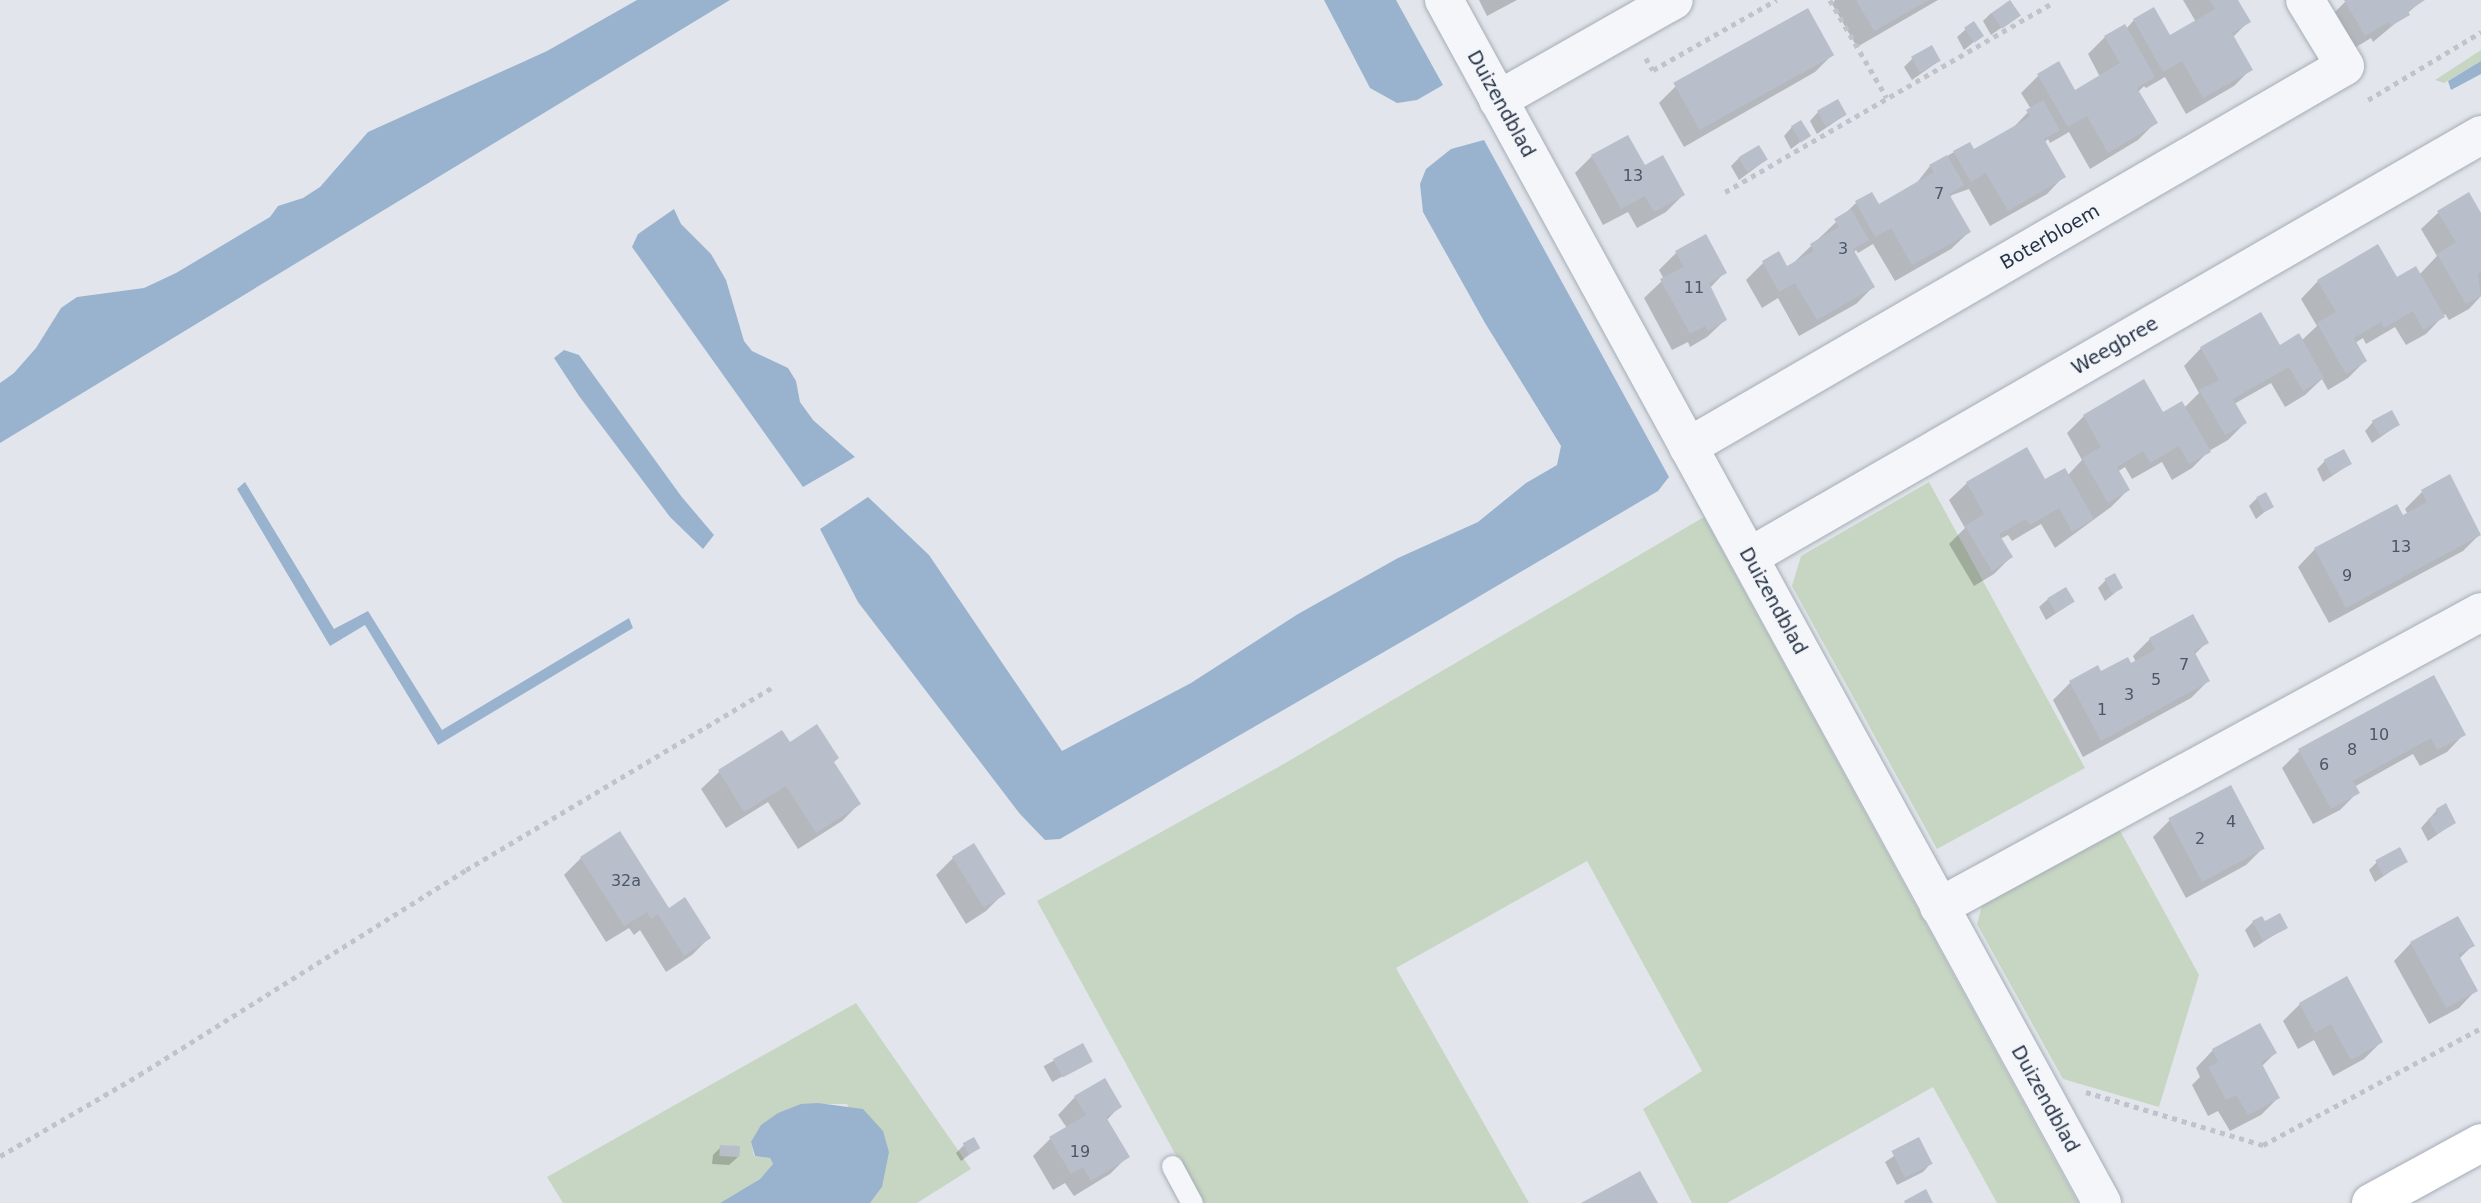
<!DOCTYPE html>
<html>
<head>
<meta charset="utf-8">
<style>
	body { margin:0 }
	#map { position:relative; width:2481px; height:1203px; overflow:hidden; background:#e2e6ec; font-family:"DejaVu Sans",sans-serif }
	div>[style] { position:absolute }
	.green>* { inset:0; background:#c7d6c2 }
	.water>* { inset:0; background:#99b3cf }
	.shadow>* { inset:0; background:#0003; transform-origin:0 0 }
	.building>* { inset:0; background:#b8bfca; transform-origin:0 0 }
	.path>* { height:4.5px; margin-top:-2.25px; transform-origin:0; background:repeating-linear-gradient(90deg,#c0c3ca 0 5px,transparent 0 10px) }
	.roads { filter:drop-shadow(0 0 2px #a6adb7) drop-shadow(0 0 2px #a6adb7) }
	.lane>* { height:21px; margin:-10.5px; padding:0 10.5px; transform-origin:10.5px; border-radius:10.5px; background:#f5f6f9 }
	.street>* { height:38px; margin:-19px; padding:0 19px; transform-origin:19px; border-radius:19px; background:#f5f6f9 }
	.secondary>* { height:38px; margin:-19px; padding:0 19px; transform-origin:19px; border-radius:19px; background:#fff }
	span { translate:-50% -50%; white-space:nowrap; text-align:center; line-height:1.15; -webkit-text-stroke:5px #f2f5f9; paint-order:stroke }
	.number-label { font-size:16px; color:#4c5667 }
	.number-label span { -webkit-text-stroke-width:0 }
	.street-label { font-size:19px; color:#283346 }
</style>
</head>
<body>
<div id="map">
	<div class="green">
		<div style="clip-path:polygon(2481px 50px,2481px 61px,2444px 83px,2435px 80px)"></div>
		<div style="clip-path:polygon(1929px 482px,2085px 768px,1937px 849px,1792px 586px,1801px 556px)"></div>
		<div style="clip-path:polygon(1704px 517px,2078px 1203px,1997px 1203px,1933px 1087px,1727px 1203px,1692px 1203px,1643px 1109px,1702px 1071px,1587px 861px,1396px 968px,1529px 1203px,1202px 1203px,1037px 901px,1282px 765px)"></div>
		<div style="clip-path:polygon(2118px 827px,2199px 975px,2159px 1107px,2063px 1079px,1977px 924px,1984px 899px)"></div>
		<div style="clip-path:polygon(856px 1003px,971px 1169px,917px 1203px,870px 1203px,882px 1187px,847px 1104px,801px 1104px,751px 1142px,754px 1156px,770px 1158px,773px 1164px,770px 1168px,760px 1179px,720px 1203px,563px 1203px,547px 1177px)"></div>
	</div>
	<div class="water">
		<div style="clip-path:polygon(637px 0,730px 0,0 443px,0 383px,14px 373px,36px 348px,61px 308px,77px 297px,144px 288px,176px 273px,270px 217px,278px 206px,303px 198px,320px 187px,368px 132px,547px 51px)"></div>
		<div style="clip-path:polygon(1324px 0,1396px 0,1443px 85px,1417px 100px,1397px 103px,1370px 88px)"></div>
		<div style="clip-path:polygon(2481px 61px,2481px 74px,2451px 90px,2448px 81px)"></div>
		<div style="clip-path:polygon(1484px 140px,1669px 477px,1658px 491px,1434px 623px,1060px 839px,1045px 840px,1020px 814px,858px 602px,820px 529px,868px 497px,929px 555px,1062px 751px,1191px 683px,1298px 614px,1398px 558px,1478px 522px,1526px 483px,1557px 465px,1561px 446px,1485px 323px,1423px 212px,1420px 184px,1426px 169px,1451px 149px)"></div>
		<div style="clip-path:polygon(674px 209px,681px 224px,711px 254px,726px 280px,744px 341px,752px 351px,788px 368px,796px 381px,800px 402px,813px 420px,855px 457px,803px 487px,632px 247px,638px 234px)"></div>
		<div style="clip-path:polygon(564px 350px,579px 355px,681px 496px,714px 535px,703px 549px,670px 517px,579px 396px,554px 358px)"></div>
		<div style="clip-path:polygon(245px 482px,334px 629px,368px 611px,442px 730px,629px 618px,633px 628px,438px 745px,365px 625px,330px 646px,237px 489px)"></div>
		<div style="clip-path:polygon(818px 1103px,863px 1109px,883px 1131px,889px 1152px,882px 1187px,870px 1203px,720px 1203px,760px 1179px,773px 1164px,770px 1158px,755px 1156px,751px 1142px,761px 1125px,778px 1113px,801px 1104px)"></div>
	</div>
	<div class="shadow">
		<div style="clip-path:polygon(1479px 0,1517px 0,1487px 16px)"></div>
		<div style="clip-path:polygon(1835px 0,1938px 0,1857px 47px,1832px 4px)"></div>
		<div style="clip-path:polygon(2183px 0,2236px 0,2248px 22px,2233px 37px,2251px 69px,2234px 86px,2186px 114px,2165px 77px,2146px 88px,2144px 86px,2137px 93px,2155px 123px,2138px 140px,2090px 169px,2069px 132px,2050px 143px,2048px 139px,2044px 143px,2064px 176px,2047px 194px,1990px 226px,1969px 189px,1952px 195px,1949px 198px,1969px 232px,1951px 249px,1895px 281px,1873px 244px,1858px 253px,1856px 250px,1853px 253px,1873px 287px,1856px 304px,1799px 336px,1778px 298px,1762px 308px,1746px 280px,1763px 263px,1778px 254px,1787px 269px,1856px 203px,1871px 194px,1878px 206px,1915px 185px,1930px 166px,1954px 152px,1974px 152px,2011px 130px,2031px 109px,2021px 93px,2039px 75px,2074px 92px,2100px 77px,2088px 54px,2105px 37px,2126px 29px,2134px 20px,2170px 37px,2196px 22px)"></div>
		<div style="clip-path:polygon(2347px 0,2423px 0,2373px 42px,2371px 38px,2348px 52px,2328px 19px)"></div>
		<div style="clip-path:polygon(1991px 13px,2018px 16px,1991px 35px,1983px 21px)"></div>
		<div style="clip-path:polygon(1973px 23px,1981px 36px,1964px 50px,1957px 37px)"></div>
		<div style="clip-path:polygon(1832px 55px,1815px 72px,1684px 147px,1659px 103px,1676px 86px)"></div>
		<div style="clip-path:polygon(1912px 59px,1939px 61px,1912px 80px,1904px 67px)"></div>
		<div style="clip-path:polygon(1818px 112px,1845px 115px,1817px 134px,1810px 121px)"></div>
		<div style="clip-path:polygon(1792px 127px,1808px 136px,1791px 149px,1784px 136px)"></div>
		<div style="clip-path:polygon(1592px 156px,1644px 168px,1683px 195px,1666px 212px,1637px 228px,1628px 212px,1603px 225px,1575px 173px)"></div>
		<div style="clip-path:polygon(1739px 158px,1766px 160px,1739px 180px,1731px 166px)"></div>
		<div style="clip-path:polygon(2439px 212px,2481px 216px,2481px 296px,2469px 309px,2449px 320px,2445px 314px,2426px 334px,2406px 345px,2395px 327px,2366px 344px,2363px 338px,2355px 343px,2365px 361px,2348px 378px,2328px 390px,2322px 379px,2305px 395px,2285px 407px,2271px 383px,2234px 404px,2245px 423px,2228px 440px,2209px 451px,2192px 468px,2172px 480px,2162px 462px,2132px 479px,2125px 467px,2117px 472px,2128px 490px,2111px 507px,2055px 548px,2041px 524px,2012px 541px,2008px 535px,2000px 539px,2011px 557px,1994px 574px,1974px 586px,1949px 544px,1965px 528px,1949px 500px,1967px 483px,2026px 449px,2045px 482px,2067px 476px,2082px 460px,2067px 433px,2084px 416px,2162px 414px,2184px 408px,2199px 393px,2184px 366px,2201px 348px,2279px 347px,2301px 341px,2317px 326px,2301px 299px,2318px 281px,2396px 279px,2419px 275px,2437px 256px,2421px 229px)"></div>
		<div style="clip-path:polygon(1676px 253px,1725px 272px,1710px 288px,1725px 320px,1707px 337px,1690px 347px,1688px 342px,1672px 350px,1644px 298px,1664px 279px,1659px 270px)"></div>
		<div style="clip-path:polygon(2373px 422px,2398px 425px,2372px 443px,2365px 431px)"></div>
		<div style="clip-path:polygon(2325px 461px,2350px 464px,2323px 482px,2317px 469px)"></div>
		<div style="clip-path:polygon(2422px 492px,2480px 534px,2463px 551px,2329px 623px,2298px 567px,2315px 549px,2408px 515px,2405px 509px)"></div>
		<div style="clip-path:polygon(2257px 498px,2272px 506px,2256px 519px,2249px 506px)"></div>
		<div style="clip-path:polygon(2106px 580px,2121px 588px,2105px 601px,2098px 588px)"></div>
		<div style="clip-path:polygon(2048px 599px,2073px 602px,2046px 620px,2039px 607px)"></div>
		<div style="clip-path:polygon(2150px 639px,2207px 642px,2194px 655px,2208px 681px,2191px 698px,2083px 757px,2053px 700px,2070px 683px,2097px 668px,2100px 674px,2136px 662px,2133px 656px)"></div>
		<div style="clip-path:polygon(782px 732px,789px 744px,832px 762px,859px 804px,842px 821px,798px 849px,768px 802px,726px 828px,701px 789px,719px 772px)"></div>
		<div style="clip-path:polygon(2464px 734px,2447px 752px,2420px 766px,2413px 754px,2354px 787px,2357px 793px,2340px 810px,2313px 824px,2282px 768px,2299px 751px)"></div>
		<div style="clip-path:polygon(2437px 810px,2454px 823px,2428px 841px,2421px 828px)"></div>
		<div style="clip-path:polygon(2170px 820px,2263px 848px,2246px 865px,2186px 898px,2153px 837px)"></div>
		<div style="clip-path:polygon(973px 845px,1004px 893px,986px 911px,966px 924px,936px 875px,953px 858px)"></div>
		<div style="clip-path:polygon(581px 858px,668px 910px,709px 938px,692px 955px,666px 972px,640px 930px,634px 935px,629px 928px,606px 942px,564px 875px)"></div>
		<div style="clip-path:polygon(2406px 861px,2375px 882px,2369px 870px,2377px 862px)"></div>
		<div style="clip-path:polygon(2253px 922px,2286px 927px,2254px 948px,2245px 930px)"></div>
		<div style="clip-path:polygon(2411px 943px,2473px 945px,2459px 959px,2476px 990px,2459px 1008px,2429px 1024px,2394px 961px)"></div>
		<div style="clip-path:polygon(2300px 1004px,2381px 1042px,2364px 1059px,2333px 1076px,2314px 1040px,2298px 1049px,2283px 1021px)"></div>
		<div style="left:1082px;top:1045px;width:18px;height:44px;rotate:61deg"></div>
		<div style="clip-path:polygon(2213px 1050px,2275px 1053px,2262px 1066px,2278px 1098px,2261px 1115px,2230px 1131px,2218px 1111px,2208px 1116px,2192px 1085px,2200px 1077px,2196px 1068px)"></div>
		<div style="clip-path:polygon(1075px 1097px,1120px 1106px,1106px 1121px,1127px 1157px,1110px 1174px,1074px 1196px,1065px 1183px,1053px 1190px,1033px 1156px,1050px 1139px,1067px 1128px,1058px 1115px)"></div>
		<div style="clip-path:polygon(1918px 1140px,1931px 1163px,1923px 1172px,1897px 1185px,1885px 1162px)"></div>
		<div style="clip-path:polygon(964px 1145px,978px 1148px,961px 1161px,956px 1153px)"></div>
		<div style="clip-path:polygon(721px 1147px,738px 1157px,729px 1165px,712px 1164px,713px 1155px)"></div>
	</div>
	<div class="building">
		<div style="clip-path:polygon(1856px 0,1929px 0,1874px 31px)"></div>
		<div style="left:2010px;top:0;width:19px;height:23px;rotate:55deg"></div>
		<div style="clip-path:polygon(2210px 0,2238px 0,2251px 22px,2232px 33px,2253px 70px,2203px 98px,2182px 61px,2163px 72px,2133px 19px,2154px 7px,2170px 35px,2215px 9px)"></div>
		<div style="clip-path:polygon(2344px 0,2425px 0,2408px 11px,2410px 15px,2391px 26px,2389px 22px,2365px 36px)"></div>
		<div style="left:1808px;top:8px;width:54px;height:154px;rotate:61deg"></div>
		<div style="left:1974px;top:21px;width:18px;height:12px;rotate:56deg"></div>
		<div style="clip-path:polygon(2125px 24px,2155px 77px,2137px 88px,2158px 123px,2108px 153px,2087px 116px,2068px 127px,2037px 74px,2059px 61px,2075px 90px,2120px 63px,2104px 36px)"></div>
		<div style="left:1932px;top:45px;width:18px;height:24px;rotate:61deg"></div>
		<div style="left:1838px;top:99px;width:18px;height:24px;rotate:61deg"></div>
		<div style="clip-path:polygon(2043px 100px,2060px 130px,2044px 139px,2066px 177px,2008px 211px,1986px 173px,1971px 182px,1953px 151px,1970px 142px,1974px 149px,2030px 117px,2026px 110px)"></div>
		<div style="left:1801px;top:120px;width:19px;height:12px;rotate:58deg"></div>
		<div style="clip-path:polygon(1628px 135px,1645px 165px,1663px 155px,1685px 195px,1654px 212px,1645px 196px,1621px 209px,1591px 155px)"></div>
		<div style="left:1759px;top:145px;width:17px;height:24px;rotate:59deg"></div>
		<div style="clip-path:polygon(1947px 155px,1964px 185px,1949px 194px,1971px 232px,1912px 265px,1891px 228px,1875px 237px,1855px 201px,1872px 192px,1879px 204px,1934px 172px,1929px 165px)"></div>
		<div style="clip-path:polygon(2469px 192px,2481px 213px,2481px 272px,2478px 274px,2481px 296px,2466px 304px,2437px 254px,2456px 242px,2437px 211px)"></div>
		<div style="clip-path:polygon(1851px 209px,1869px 240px,1853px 249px,1875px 287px,1817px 320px,1795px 283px,1779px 292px,1762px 261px,1779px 251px,1787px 266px,1814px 251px,1810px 244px,1839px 227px,1834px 219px)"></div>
		<div style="clip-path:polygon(1706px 234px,1727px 273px,1709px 283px,1727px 320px,1708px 331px,1705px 326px,1690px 334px,1660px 279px,1684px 267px,1675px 251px)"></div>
		<div style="clip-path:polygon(2378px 244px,2397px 277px,2416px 266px,2445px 317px,2423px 330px,2413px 311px,2384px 328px,2381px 322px,2354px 338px,2367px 361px,2346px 374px,2317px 323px,2336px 312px,2317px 280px)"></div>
		<div style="clip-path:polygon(2261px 312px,2280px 345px,2299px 333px,2324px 378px,2303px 391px,2289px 367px,2233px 399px,2247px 423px,2225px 435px,2199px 390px,2219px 380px,2200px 347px)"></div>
		<div style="clip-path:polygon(2144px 379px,2163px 412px,2182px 401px,2211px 452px,2189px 464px,2179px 446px,2150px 463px,2143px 451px,2117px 467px,2130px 490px,2108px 503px,2082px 458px,2101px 447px,2083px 415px)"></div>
		<div style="left:2392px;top:410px;width:17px;height:23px;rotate:62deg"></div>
		<div style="clip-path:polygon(2027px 447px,2045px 479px,2065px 468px,2094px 519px,2072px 532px,2059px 508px,2030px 525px,2026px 519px,1999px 534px,2013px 557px,1992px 571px,1965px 526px,1984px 514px,1966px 482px)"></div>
		<div style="left:2344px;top:449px;width:17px;height:23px;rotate:62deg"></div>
		<div style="clip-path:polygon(2450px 474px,2481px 535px,2346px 608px,2314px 548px,2397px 504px,2403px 515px,2427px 502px,2421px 490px)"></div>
		<div style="left:2266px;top:492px;width:17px;height:11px;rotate:62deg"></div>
		<div style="left:2115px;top:573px;width:17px;height:12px;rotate:62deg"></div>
		<div style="left:2066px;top:587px;width:17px;height:22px;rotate:59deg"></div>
		<div style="clip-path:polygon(2193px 614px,2209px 643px,2194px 651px,2210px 681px,2101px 741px,2069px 681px,2098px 665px,2101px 671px,2128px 657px,2131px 663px,2155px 650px,2149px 638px)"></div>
		<div style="clip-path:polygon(2434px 675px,2466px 735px,2437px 750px,2431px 738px,2353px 781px,2360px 793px,2331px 809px,2298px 749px)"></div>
		<div style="clip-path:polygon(817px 724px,839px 758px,834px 762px,861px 804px,816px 833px,786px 786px,744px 812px,718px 770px,782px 730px,790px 742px)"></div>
		<div style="left:2231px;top:785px;width:72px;height:71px;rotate:62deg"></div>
		<div style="clip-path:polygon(2446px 803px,2456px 823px,2437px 834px,2428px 819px,2438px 814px,2436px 809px)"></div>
		<div style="clip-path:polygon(620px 831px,669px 908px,685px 897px,711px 938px,684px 956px,658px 914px,651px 919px,647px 912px,624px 926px,580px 857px)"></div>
		<div style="left:974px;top:843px;width:60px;height:26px;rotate:58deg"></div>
		<div style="left:2400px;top:847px;width:17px;height:28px;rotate:62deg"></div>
		<div style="clip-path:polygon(2280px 913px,2288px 928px,2263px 941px,2252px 921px,2262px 916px,2265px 921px)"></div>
		<div style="clip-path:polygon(2458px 916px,2475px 946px,2458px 954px,2478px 991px,2446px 1008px,2410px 942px)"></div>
		<div style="clip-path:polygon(2347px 976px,2383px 1042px,2351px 1060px,2331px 1024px,2315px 1033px,2299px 1003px)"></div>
		<div style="clip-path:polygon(2260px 1023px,2277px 1053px,2261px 1062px,2280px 1098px,2248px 1115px,2236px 1095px,2226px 1100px,2208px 1067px,2218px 1062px,2212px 1049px)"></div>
		<div style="left:1083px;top:1043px;width:21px;height:34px;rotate:62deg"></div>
		<div style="clip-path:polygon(1105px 1078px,1122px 1107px,1106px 1117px,1130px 1157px,1091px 1181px,1083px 1167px,1071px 1174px,1049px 1137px,1086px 1115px,1074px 1096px)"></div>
		<div style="left:974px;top:1137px;width:13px;height:13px;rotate:61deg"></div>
		<div style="left:1919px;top:1137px;width:30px;height:31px;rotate:63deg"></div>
		<div style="left:720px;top:1145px;width:20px;height:11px;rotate:3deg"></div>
		<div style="clip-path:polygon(1640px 1171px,1658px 1203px,1581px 1203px)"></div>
		<div style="clip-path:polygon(1926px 1189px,1933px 1203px,1905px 1203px,1904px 1201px)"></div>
	</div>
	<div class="path">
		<div style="left:1830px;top:0;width:113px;rotate:59.8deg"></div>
		<div style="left:1646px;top:58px;width:14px;rotate:60deg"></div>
		<div style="left:1653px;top:70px;width:142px;rotate:-29.6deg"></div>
		<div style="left:2368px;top:100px;width:132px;rotate:-31deg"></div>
		<div style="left:1725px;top:192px;width:375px;rotate:-30deg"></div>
		<div style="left:2086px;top:1092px;width:185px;rotate:16.7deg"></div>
		<div style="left:2263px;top:1145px;width:247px;rotate:-28.2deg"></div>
		<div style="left:0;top:1156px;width:161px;rotate:-30.2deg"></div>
		<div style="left:139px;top:1075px;width:386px;rotate:-32.1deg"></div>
		<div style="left:466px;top:870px;width:360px;rotate:-30.8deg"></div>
	</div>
	<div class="roads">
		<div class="lane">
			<div style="left:1172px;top:1166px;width:42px;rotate:61.6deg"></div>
		</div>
		<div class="street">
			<div style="left:1444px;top:0;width:1371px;rotate:61.32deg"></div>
			<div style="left:1498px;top:100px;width:202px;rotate:-29.6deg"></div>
			<div style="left:1688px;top:447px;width:759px;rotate:-30.11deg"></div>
			<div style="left:2345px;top:66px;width:77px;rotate:-121.2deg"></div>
			<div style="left:1749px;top:557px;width:845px;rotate:-29.96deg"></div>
			<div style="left:1939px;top:907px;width:617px;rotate:-28.56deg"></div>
		</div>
		<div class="secondary">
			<div style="left:2371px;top:1203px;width:125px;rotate:-28.6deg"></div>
		</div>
	</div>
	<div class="number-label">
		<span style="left:1633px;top:176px">13</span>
		<span style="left:1939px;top:194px">7</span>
		<span style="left:1843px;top:249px">3</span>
		<span style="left:1694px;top:288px">11</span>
		<span style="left:2401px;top:547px">13</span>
		<span style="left:2347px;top:576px">9</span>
		<span style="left:2184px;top:665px">7</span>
		<span style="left:2156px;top:680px">5</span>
		<span style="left:2129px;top:695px">3</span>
		<span style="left:2102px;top:710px">1</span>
		<span style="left:2379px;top:735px">10</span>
		<span style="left:2352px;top:750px">8</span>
		<span style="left:2324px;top:765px">6</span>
		<span style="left:2231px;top:822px">4</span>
		<span style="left:2200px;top:839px">2</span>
		<span style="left:626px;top:881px">32a</span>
		<span style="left:1080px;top:1152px">19</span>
	</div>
	<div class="street-label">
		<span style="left:1501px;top:104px;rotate:61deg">Duizendblad</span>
		<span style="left:2050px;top:237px;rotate:-30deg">Boterbloem</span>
		<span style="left:2115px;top:346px;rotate:-30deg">Weegbree</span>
		<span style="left:1773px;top:601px;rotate:61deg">Duizendblad</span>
		<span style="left:2045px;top:1099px;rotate:61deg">Duizendblad</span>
	</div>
</div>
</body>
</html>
